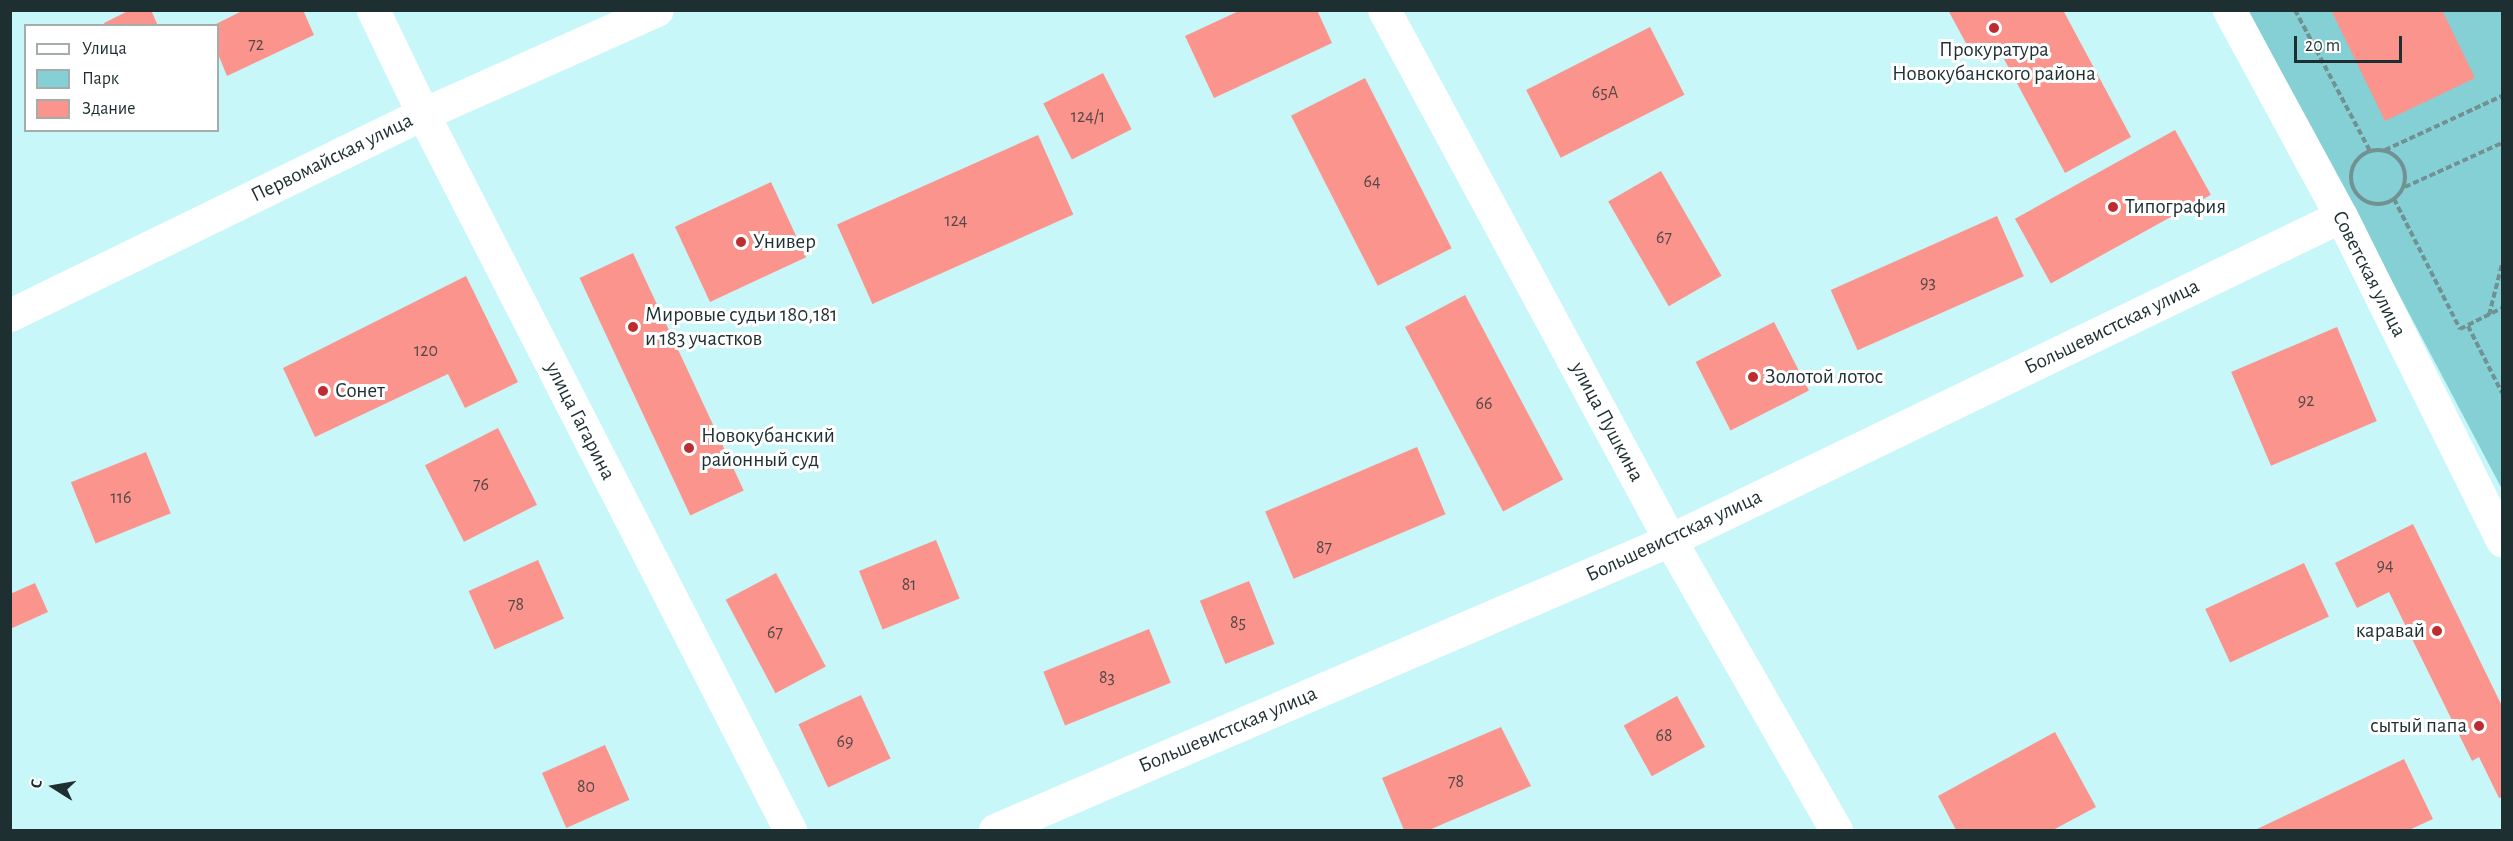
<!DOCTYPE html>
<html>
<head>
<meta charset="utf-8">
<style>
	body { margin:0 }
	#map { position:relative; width:2513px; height:841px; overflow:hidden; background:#c8f7f9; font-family:"Alegreya Sans",sans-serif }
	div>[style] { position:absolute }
	.green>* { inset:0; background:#84d0d4 }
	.building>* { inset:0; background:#fb948d; transform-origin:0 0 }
	.path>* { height:4px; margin-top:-2px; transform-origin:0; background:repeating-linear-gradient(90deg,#719192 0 6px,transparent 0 9px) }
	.path>.ring { margin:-2px; padding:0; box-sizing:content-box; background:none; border:4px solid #719192; border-radius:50% }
	.street>* { height:33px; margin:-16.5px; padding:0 16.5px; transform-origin:16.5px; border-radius:16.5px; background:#fff }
	.secondary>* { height:33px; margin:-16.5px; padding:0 16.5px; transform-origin:16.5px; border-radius:16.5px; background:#fff }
	.dots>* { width:16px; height:16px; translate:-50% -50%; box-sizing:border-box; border:3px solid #fff; border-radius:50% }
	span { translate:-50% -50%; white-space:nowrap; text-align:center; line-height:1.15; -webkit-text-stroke:6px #fff; paint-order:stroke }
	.number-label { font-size:18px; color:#544847 }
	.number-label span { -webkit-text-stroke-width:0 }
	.poi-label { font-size:21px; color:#1d2f30 }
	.left { translate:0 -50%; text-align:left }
	.right { translate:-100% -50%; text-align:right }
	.street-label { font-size:21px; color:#1d2f30 }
	.frame { position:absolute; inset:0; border:12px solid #1d2f30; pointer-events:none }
	.legend { position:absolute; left:24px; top:24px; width:195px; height:108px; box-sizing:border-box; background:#fff; border:2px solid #a5acac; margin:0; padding:8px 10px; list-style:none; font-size:18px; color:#1d2f30 }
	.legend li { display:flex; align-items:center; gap:12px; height:30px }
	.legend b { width:30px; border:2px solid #a5acac }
	.north { position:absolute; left:24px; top:757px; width:60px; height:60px; -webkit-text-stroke:4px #fff; paint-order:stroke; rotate:281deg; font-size:16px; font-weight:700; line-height:24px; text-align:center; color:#1d2f30 }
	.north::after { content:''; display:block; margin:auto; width:21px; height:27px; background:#1d2f30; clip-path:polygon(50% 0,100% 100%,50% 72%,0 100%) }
	.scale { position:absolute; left:2294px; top:36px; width:108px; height:27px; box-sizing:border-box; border:3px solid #1d2f30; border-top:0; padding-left:8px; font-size:18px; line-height:21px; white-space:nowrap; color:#1d2f30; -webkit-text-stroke:4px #fff; paint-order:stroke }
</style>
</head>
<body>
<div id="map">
	<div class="green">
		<div style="clip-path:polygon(2249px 11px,2502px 11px,2502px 489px)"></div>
	</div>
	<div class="building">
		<div style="clip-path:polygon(130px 10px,151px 10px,158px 26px,106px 26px,104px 23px)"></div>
		<div style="clip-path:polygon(244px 10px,303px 10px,314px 35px,227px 76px,218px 54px,218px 26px,212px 26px)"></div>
		<div style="clip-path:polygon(1241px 10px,1317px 10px,1332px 43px,1214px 98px,1185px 36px)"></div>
		<div style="clip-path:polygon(1948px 10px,2063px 10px,2131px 137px,2065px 173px,1997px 46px,1974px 58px)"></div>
		<div style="clip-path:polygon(2331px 10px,2442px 10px,2475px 78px,2385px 121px)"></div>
		<div style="left:1650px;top:27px;width:76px;height:139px;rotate:63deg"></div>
		<div style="left:1103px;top:73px;width:63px;height:67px;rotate:63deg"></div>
		<div style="left:1365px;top:78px;width:191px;height:83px;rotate:63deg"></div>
		<div style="left:2175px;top:130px;width:74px;height:183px;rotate:61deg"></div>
		<div style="left:1038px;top:135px;width:87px;height:220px;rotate:66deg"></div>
		<div style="left:1661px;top:171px;width:121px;height:61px;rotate:60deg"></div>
		<div style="left:771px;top:182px;width:83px;height:106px;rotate:65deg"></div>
		<div style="left:1997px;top:216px;width:66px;height:182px;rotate:66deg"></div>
		<div style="left:633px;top:253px;width:262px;height:59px;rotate:65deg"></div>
		<div style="clip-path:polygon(466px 276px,518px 382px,465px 408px,448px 374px,315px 437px,283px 368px)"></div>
		<div style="left:1465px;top:295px;width:209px;height:68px;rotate:62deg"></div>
		<div style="left:1774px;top:322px;width:77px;height:88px;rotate:63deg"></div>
		<div style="left:2337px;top:327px;width:102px;height:115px;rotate:67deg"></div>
		<div style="left:498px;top:428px;width:86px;height:82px;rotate:63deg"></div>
		<div style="left:1417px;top:447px;width:73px;height:165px;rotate:67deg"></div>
		<div style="left:146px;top:452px;width:66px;height:81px;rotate:68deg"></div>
		<div style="clip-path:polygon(2413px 524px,2502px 706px,2502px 797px,2499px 798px,2479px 757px,2472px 761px,2389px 592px,2357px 608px,2335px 563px)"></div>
		<div style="left:936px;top:540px;width:63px;height:83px;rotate:68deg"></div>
		<div style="left:538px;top:560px;width:64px;height:76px;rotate:66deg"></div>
		<div style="left:2304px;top:563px;width:59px;height:109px;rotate:65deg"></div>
		<div style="left:776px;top:573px;width:106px;height:57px;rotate:62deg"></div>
		<div style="left:1249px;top:581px;width:68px;height:53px;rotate:68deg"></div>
		<div style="clip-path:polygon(35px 583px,48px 612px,10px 629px,10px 594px)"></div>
		<div style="left:1149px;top:629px;width:58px;height:114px;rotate:68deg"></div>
		<div style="left:861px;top:695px;width:70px;height:69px;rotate:65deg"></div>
		<div style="left:1677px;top:696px;width:58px;height:61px;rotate:61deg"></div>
		<div style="clip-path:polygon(1501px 727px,1531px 786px,1429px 830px,1404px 830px,1382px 778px)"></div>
		<div style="clip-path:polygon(2055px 732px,2096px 807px,2053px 830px,1956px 830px,1938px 796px)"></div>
		<div style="left:605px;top:745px;width:60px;height:69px;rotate:66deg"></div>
		<div style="clip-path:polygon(2404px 759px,2433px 819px,2409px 830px,2255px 830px)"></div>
	</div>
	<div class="path">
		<div style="left:2295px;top:10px;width:160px;rotate:62deg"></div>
		<div class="ring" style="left:2351px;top:150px;width:50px;height:50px"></div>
		<div style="left:2385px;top:150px;width:129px;rotate:-24.8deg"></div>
		<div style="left:2405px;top:187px;width:107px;rotate:-24.4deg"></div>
		<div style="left:2394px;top:199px;width:146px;rotate:63.1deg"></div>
		<div style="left:2460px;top:329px;width:47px;rotate:-26.6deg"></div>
		<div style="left:2489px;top:315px;width:53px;rotate:-75.7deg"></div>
		<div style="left:2468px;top:326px;width:75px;rotate:63.1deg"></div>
	</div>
	<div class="street">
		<div style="left:1384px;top:10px;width:602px;rotate:61.65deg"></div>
		<div style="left:1670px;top:540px;width:334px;rotate:60.2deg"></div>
		<div style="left:423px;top:114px;width:805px;rotate:62.86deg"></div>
	</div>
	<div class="secondary">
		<div style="left:373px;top:10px;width:115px;rotate:64.3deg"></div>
		<div style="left:2229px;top:10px;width:234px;rotate:61.5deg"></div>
		<div style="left:2341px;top:216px;width:362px;rotate:63.6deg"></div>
		<div style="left:10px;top:315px;width:459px;rotate:-26deg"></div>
		<div style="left:423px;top:114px;width:256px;rotate:-24deg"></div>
		<div style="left:995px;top:830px;width:735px;rotate:-23.25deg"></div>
		<div style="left:1670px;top:540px;width:745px;rotate:-25.77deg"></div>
	</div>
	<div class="dots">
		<div style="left:1994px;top:28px;background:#bc2d31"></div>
		<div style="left:2113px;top:207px;background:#bc2d31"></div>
		<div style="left:741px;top:242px;background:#bc2d31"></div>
		<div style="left:633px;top:327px;background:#bc2d31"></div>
		<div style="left:1753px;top:377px;background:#bc2d31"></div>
		<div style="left:323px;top:391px;background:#bc2d31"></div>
		<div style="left:689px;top:448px;background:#bc2d31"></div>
		<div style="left:2437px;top:631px;background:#bc2d31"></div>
		<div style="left:2479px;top:726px;background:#bc2d31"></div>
	</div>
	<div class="number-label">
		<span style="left:256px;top:45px">72</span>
		<span style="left:1605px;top:93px">65А</span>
		<span style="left:1088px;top:117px">124/1</span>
		<span style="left:1372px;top:182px">64</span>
		<span style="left:956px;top:221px">124</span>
		<span style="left:1664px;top:238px">67</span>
		<span style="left:1928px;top:283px">93</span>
		<span style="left:426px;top:351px">120</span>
		<span style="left:2306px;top:401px">92</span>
		<span style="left:1484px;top:404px">66</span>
		<span style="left:481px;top:485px">76</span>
		<span style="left:121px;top:498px">116</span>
		<span style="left:1324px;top:548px">87</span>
		<span style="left:2385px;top:566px">94</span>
		<span style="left:909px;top:585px">81</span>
		<span style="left:516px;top:605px">78</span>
		<span style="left:1238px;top:623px">85</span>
		<span style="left:775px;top:633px">67</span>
		<span style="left:1107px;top:678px">83</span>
		<span style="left:1664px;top:736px">68</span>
		<span style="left:845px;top:742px">69</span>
		<span style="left:1456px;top:782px">78</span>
		<span style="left:586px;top:787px">80</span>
	</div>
	<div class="poi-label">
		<span style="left:1994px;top:62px">Прокуратура<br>Новокубанского района</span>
		<span class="left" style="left:2125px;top:207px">Типография</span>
		<span class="left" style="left:753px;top:242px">Универ</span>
		<span class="left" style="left:645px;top:327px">Мировые судьи 180,181<br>и 183 участков</span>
		<span class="left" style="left:1765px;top:377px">Золотой лотос</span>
		<span class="left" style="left:335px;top:391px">Сонет</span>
		<span class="left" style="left:701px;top:448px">Новокубанский<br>районный суд</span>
		<span class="right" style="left:2425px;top:631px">каравай</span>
		<span class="right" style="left:2467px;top:726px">сытый папа</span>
	</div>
	<div class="street-label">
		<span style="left:332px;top:158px;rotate:-26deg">Первомайская улица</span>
		<span style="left:2369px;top:274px;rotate:63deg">Советская улица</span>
		<span style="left:2112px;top:327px;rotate:-26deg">Большевистская улица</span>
		<span style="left:580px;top:421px;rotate:63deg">улица Гагарина</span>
		<span style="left:1607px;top:422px;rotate:62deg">улица Пушкина</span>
		<span style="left:1674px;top:536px;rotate:-25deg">Большевистская улица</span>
		<span style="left:1228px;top:730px;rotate:-23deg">Большевистская улица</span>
	</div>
	<div class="frame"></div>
	<ul class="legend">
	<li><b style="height:8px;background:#fff"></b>Улица</li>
	<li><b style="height:16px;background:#84d0d4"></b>Парк</li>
	<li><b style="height:16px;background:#fb948d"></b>Здание</li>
	</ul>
	<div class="north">С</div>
	<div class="scale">20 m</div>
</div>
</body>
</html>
